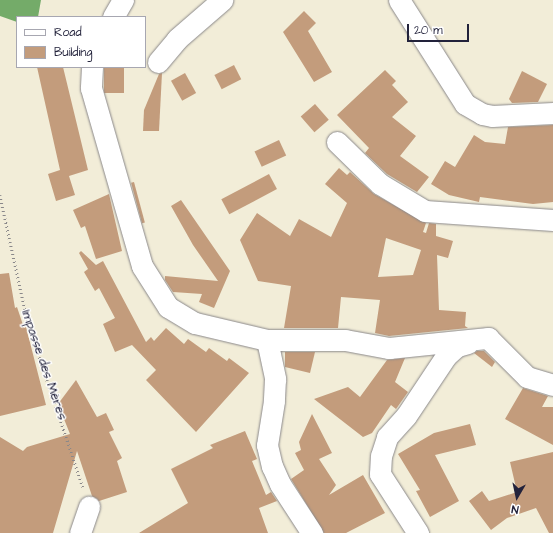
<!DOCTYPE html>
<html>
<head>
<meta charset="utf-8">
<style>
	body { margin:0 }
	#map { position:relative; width:553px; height:533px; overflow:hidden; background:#f2edd8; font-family:"Architects Daughter",sans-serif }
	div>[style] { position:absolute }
	.forest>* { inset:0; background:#74ab69 }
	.building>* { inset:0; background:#c39c7c; transform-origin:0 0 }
	.path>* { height:2.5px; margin-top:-1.25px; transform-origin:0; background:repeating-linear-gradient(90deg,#8a888a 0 1px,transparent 0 4px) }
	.roads { filter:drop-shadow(0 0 1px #8a888a) drop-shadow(0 0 1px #8a888a) }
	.minor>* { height:21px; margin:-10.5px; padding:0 10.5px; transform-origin:10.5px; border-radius:10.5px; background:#fff }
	span { translate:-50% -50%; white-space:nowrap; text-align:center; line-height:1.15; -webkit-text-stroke:3px #fff; paint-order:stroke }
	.street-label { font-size:13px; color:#22223b }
	.legend { position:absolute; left:16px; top:16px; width:130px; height:52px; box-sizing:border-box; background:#fff; border:1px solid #a7a7b1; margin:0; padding:5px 7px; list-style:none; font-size:12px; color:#22223b }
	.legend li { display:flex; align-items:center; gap:8px; height:20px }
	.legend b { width:20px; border:1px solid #a7a7b1 }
	.north { position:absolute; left:497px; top:477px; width:40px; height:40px; -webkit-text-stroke:3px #fff; paint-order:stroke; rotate:189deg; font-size:11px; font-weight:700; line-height:16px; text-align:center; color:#22223b }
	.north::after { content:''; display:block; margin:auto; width:14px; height:18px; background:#22223b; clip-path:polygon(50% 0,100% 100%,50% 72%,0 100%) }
	.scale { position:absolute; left:407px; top:24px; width:62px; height:18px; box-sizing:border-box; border:2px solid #22223b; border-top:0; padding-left:5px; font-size:12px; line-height:14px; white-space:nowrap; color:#22223b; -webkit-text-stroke:3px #fff; paint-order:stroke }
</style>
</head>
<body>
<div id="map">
	<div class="forest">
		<div style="clip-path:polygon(0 0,41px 0,38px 17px,17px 17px,17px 22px,0 16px)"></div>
	</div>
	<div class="building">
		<div style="clip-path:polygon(304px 11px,316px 23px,308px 31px,332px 72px,314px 82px,283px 32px)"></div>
		<div style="left:234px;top:65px;width:16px;height:22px;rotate:63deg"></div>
		<div style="clip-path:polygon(37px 67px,63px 67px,88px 170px,69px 176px,75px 195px,56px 201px,48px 174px,60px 170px)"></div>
		<div style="left:104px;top:67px;width:20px;height:26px"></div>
		<div style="clip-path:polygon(385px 70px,396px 81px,392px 85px,408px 102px,392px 117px,416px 136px,400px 156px,429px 177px,417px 192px,387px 174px,365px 153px,369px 148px,337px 115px)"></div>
		<div style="clip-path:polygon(522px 71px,547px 84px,538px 102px,512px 103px,509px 99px)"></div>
		<div style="clip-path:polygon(162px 73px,159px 131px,143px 131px,144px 110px,159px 74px)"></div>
		<div style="left:185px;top:73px;width:23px;height:16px;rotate:61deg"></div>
		<div style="left:315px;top:104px;width:21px;height:19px;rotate:49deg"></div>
		<div style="clip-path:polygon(553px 125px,553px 202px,533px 204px,480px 197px,479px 202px,449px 195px,431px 184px,445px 161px,455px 167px,474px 135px,485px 142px,505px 144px,508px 127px)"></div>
		<div style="left:279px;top:140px;width:17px;height:27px;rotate:65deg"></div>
		<div style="clip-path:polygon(evenodd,339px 168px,347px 175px,350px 172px,374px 194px,426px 223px,423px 232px,426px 233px,429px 223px,436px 224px,436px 236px,453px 241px,448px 258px,437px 255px,439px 310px,466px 312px,465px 326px,468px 328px,389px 336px,375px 333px,380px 300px,341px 297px,338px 328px,284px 328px,291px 286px,258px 281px,240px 240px,257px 213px,290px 236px,299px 219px,331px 237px,347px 203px,325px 184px,339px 168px,386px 238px,421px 250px,413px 275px,378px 277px,386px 238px)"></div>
		<div style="left:269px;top:174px;width:17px;height:54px;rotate:62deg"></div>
		<div style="left:134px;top:182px;width:42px;height:3px;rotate:75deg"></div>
		<div style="clip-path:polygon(109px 194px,122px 251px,96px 259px,85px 226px,81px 228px,73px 210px)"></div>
		<div style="clip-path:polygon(181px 200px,230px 271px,214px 308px,199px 302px,202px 294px,173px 292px,165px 280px,165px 276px,218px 281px,193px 245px,171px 206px)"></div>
		<div style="clip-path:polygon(81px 251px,96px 265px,103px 261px,146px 342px,151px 337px,154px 341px,166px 328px,184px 344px,188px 339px,206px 352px,209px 348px,227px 361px,229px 358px,249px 373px,196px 432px,146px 380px,156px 370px,132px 345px,115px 352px,103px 324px,115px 318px,99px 288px,95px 291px,84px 272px,88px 269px,79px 253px)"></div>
		<div style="clip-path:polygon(9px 273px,15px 308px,17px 307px,24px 328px,26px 327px,46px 405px,0 416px,0 274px)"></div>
		<div style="clip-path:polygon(477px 351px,484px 351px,495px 362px,492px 367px,474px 353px)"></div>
		<div style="clip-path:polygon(285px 352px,315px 352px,310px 373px,285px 367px)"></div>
		<div style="clip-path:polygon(405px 358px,395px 382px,408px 392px,396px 409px,391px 405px,372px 433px,363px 437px,314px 399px,348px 387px,360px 397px,387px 360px)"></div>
		<div style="clip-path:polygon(76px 380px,97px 417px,106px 413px,114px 430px,109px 432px,122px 458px,117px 461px,127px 492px,99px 501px,92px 496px,77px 451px,53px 533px,0 533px,0 437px,23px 451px,27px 447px,70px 434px,58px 404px)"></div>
		<div style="clip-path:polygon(523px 388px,548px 396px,542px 407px,553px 407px,553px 445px,505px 419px)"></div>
		<div style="clip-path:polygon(312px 414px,332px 453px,319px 459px,336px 485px,329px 495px,363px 475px,385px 513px,346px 533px,324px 533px,291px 479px,304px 470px,295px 453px,301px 450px,299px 442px)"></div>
		<div style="clip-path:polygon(470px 424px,476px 445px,435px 455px,459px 501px,430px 517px,416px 491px,420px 490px,398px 454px,434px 433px)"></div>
		<div style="clip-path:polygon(245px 431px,257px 459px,252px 461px,266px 495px,271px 492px,277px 501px,259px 508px,268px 533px,139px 533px,188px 503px,171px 469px,213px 448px,210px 445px)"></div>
		<div style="clip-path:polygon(553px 452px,553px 533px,549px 533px,536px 508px,507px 518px,491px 530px,469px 501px,482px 491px,489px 501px,517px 492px,510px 462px)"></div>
	</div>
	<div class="path">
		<div style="left:0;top:195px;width:131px;rotate:77.7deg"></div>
		<div style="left:28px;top:323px;width:173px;rotate:71.5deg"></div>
	</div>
	<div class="roads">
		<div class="minor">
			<div style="left:399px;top:0;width:123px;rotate:57.6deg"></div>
			<div style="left:465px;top:104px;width:20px;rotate:30deg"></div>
			<div style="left:482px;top:114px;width:10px;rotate:11deg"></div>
			<div style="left:492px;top:116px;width:61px;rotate:-2.8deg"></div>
			<div style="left:113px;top:17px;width:20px;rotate:-60deg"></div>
			<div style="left:158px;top:62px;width:30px;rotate:-50deg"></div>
			<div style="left:177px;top:39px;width:60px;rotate:-40.9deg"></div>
			<div style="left:92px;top:67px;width:21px;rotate:93deg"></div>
			<div style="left:91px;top:88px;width:185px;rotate:74deg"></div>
			<div style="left:142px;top:266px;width:49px;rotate:57.6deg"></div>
			<div style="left:168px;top:307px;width:31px;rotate:31deg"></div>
			<div style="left:195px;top:323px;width:74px;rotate:13.3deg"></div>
			<div style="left:267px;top:340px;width:40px;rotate:78deg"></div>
			<div style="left:275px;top:379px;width:22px;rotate:93deg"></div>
			<div style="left:274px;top:401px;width:45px;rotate:99deg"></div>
			<div style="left:267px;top:445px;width:22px;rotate:77deg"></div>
			<div style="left:272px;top:466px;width:20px;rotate:66deg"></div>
			<div style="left:280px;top:484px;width:59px;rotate:56.9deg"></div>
			<div style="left:337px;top:142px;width:60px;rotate:44.3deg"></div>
			<div style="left:380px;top:184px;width:52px;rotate:31deg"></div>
			<div style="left:425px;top:211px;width:128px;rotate:4deg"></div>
			<div style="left:267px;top:340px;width:78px"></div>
			<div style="left:345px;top:340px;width:45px;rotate:10.3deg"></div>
			<div style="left:389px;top:348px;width:100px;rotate:-5.8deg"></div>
			<div style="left:488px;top:338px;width:55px;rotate:45deg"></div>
			<div style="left:527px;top:377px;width:27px;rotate:17deg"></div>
			<div style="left:80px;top:533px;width:28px;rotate:-71deg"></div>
			<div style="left:418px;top:533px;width:70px;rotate:-122.8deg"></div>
			<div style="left:380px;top:474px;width:18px;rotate:-87deg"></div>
			<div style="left:381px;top:456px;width:20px;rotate:-72deg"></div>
			<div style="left:387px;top:437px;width:28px;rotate:-48deg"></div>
			<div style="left:406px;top:416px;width:72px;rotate:-56.3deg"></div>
			<div style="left:446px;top:356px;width:15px;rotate:-42deg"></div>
			<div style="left:457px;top:346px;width:11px;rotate:-15deg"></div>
		</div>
	</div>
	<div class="street-label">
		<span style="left:44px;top:365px;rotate:71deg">Impasse des Mères</span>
	</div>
	<ul class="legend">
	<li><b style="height:5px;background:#fff"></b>Road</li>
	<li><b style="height:11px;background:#c39c7c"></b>Building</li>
	</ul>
	<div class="north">N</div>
	<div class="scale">20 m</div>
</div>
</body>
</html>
